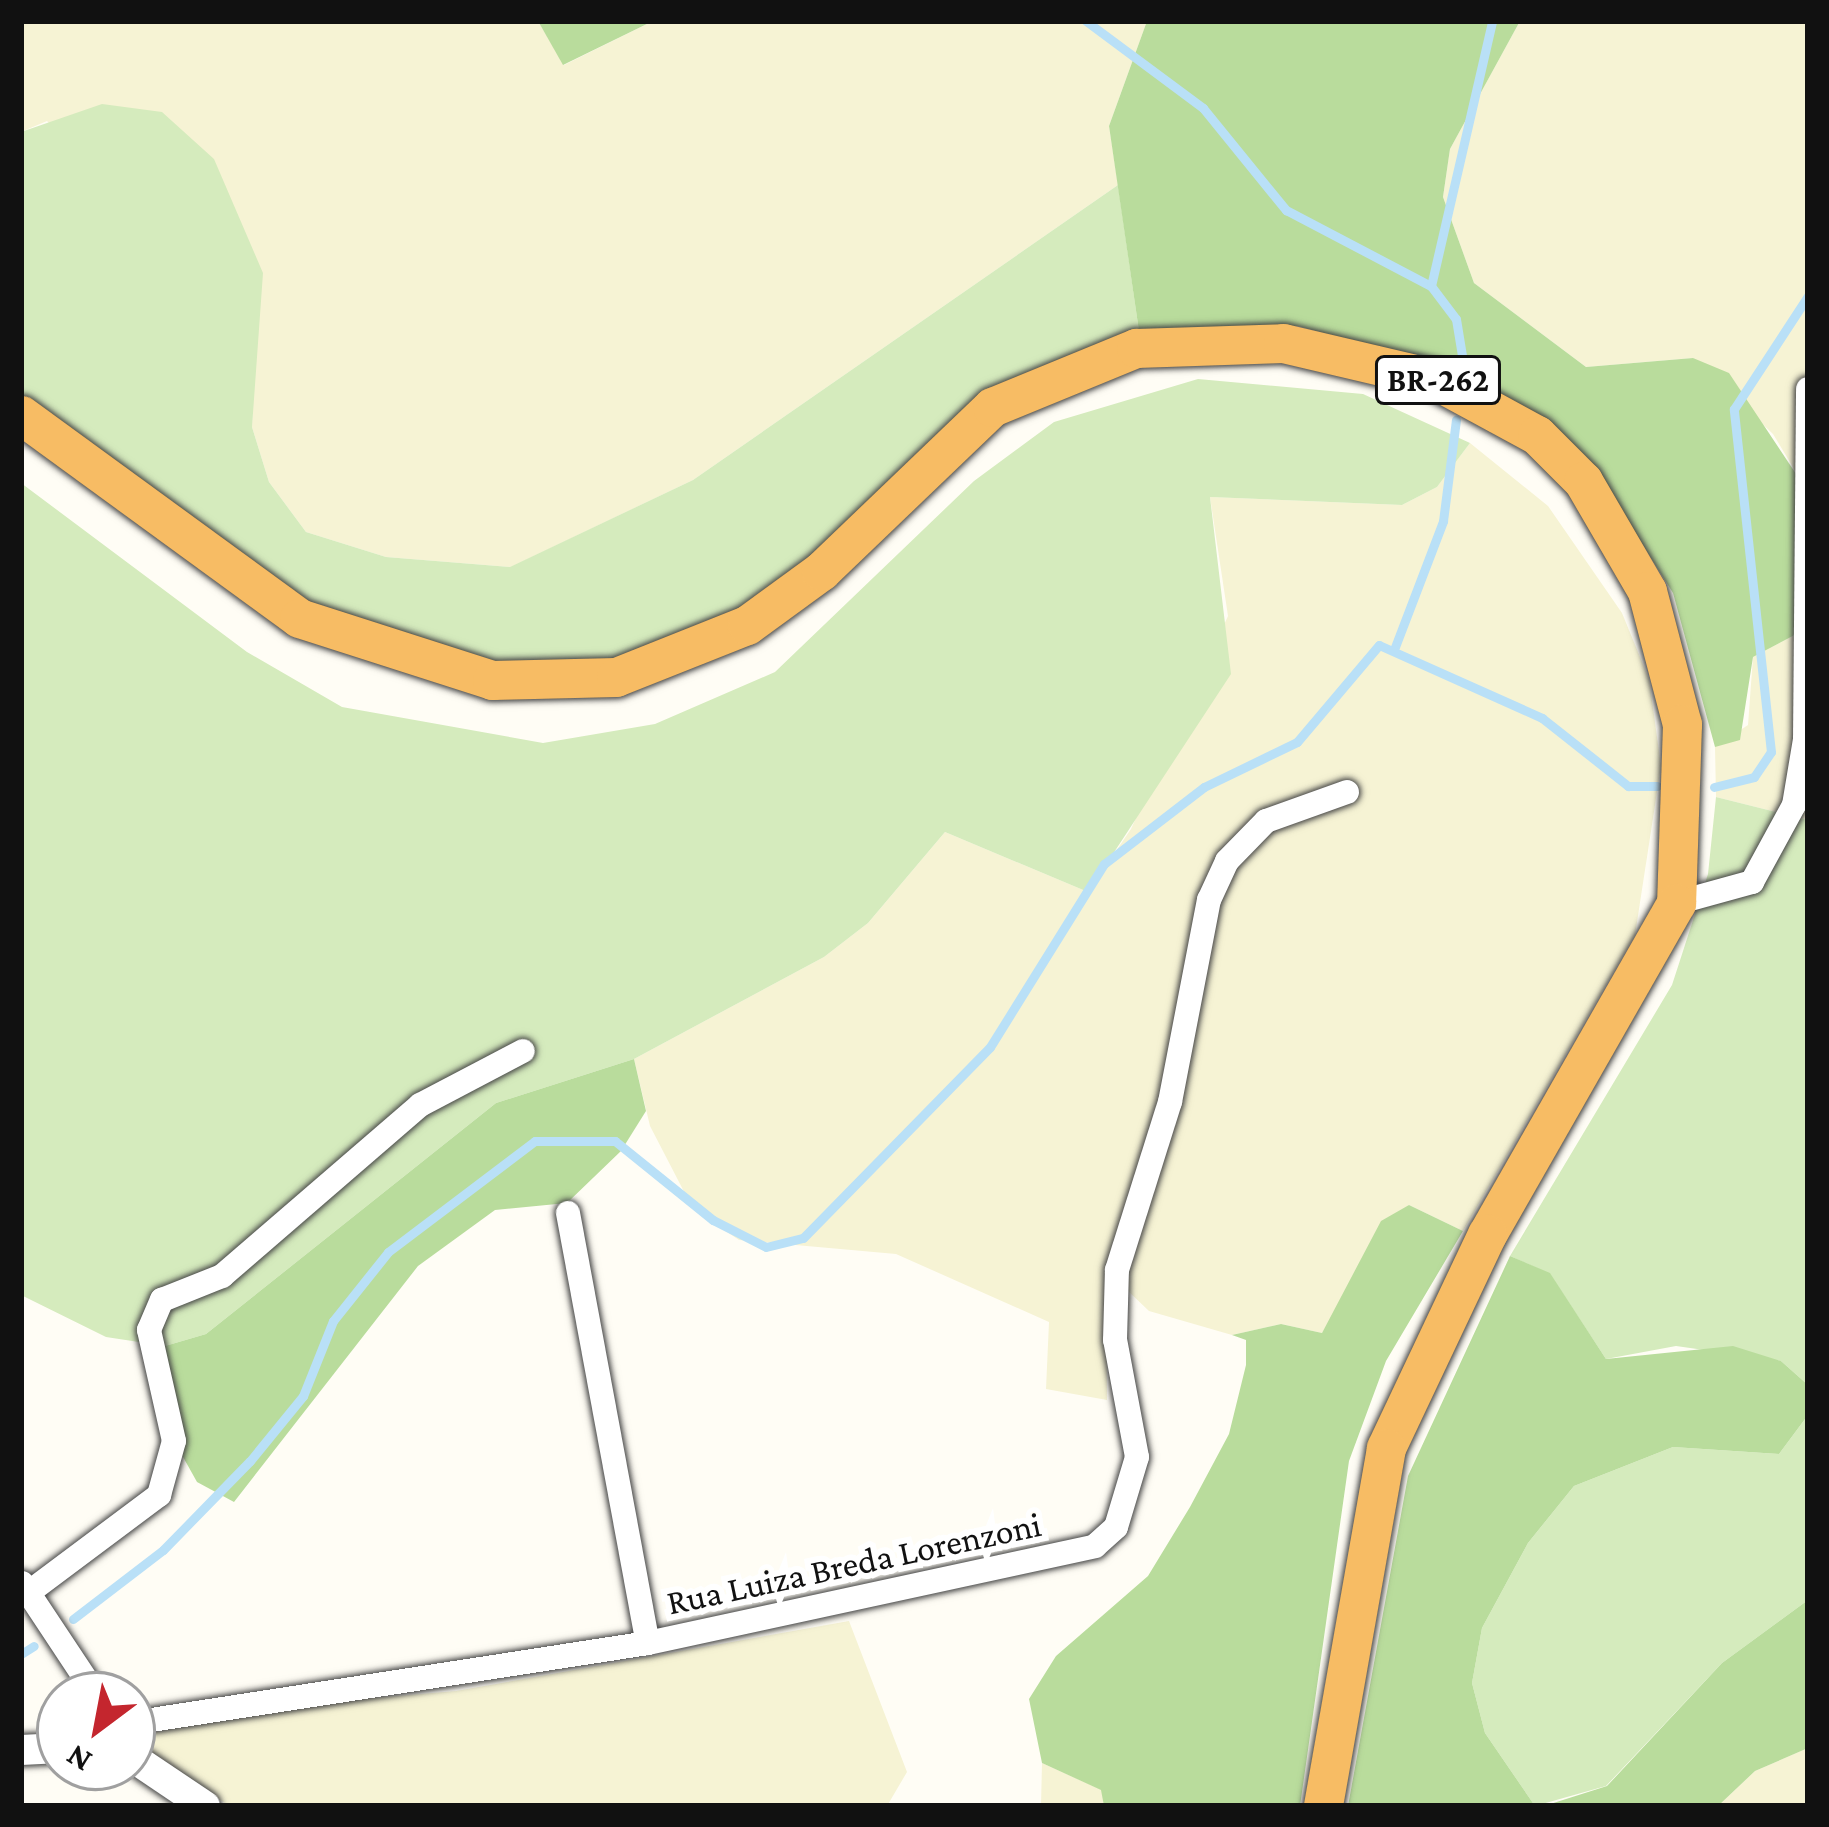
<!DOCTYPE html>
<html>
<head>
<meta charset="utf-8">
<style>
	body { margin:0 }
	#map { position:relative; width:1829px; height:1827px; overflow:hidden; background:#fffdf5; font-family:"Crimson Pro",serif }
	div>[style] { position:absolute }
	.farmland>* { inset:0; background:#f6f3d4 }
	.green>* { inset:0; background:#d5ebbd }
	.forest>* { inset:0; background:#b9dc9c }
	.stream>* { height:9px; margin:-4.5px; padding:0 4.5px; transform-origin:4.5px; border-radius:4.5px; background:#b9e0f7 }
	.roads { filter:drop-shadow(0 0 3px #444) drop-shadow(0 0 3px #444) }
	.minor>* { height:24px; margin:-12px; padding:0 12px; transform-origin:12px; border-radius:12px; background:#fff }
	.tertiary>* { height:30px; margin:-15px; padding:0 15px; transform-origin:15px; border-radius:15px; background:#fff }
	.trunk>* { height:39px; margin:-19.5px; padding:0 19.5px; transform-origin:19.5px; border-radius:19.5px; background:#f7bc64 }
	span { translate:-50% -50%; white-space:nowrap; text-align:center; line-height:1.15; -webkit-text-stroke:12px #fff; paint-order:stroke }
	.shield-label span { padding:3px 9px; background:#fff; border:3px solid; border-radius:9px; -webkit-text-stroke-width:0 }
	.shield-label { font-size:33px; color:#111; font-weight:700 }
	.street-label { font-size:36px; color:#111 }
	.frame { position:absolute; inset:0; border:24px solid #111; pointer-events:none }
	.north { position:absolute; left:36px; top:1671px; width:120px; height:120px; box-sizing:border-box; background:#fff; border:3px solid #a0a0a0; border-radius:50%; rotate:212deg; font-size:33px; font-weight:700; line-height:48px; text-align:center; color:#111 }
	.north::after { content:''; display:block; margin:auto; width:42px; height:54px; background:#c4262e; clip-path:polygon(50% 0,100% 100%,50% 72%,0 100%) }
</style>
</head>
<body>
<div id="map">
	<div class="farmland">
		<div style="clip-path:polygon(21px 21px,538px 21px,564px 65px,653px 21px,1147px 21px,1109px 126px,1118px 185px,693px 480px,511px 567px,386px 557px,306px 532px,269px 482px,252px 427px,254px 355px,47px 121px,21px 132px)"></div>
		<div style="clip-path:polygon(1520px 21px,1808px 21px,1808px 492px,1773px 434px,1693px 358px,1586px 367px,1474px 283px,1443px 197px,1450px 149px)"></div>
		<div style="clip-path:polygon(1470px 443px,1548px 506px,1622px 613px,1649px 679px,1661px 766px,1635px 935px,1463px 1231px,1409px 1205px,1322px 1333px,1281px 1324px,1232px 1335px,1149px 1311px,1106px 1270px,1107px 1400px,1046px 1389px,1049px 1322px,896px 1254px,739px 1240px,693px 1209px,650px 1126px,634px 1059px,824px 957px,868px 923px,945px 832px,1088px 892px,1131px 829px,1228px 616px,1210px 497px,1402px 505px,1437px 487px)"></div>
		<div style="clip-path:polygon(1808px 628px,1808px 820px,1716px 797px,1715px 747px,1748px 725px,1753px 657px)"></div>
		<div style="clip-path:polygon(849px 1621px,907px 1772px,887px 1806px,230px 1806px,132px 1747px,132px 1737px,290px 1705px,456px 1691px)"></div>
		<div style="clip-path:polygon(1808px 1748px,1808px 1806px,1718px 1806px,1755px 1771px)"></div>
		<div style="clip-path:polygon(1042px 1763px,1102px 1790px,1104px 1806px,1041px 1806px)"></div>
	</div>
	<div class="green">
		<div style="clip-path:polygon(102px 104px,162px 112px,214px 159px,263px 273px,252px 427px,269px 482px,306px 532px,386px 557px,510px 567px,693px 480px,1118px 185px,1140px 338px,1072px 360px,777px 606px,678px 662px,417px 676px,21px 423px,21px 132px)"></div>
		<div style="clip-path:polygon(1198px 379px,1363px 394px,1470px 443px,1437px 487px,1402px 505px,1210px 497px,1231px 674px,1088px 892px,945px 832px,868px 923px,824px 957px,634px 1059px,496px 1103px,206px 1334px,165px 1346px,106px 1337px,21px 1295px,21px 483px,247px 652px,342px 707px,543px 743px,655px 724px,775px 672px,974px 481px,1054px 422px)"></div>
		<div style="clip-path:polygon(1716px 797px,1808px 820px,1808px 1385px,1781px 1361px,1676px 1346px,1606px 1359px,1550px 1274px,1510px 1256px,1672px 985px,1708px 874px)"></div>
		<div style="clip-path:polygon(1808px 1415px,1808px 1600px,1722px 1663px,1606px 1786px,1535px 1806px,1485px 1733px,1472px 1683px,1482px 1628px,1528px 1543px,1574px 1486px,1673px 1447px,1779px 1454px)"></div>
	</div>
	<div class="forest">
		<div style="clip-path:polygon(538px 21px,653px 21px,563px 65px)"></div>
		<div style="clip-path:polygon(1147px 21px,1520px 21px,1450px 149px,1443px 197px,1474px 283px,1586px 367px,1693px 358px,1729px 373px,1808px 492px,1808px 628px,1753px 657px,1740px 740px,1715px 747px,1673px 593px,1609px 491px,1452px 369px,1298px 326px,1140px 338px,1109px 126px)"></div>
		<div style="clip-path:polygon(634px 1059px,646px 1111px,621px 1151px,567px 1203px,495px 1210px,418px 1266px,234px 1502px,197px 1482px,173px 1439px,165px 1346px,206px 1334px,496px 1103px)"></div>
		<div style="clip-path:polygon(1409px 1205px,1463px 1231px,1386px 1361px,1349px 1461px,1300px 1806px,1104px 1806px,1101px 1790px,1042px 1763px,1029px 1699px,1056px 1656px,1148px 1576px,1190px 1507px,1229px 1434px,1246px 1365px,1246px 1340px,1232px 1335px,1281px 1324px,1322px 1333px,1381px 1221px)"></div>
		<div style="clip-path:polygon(1510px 1256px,1550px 1273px,1606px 1359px,1733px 1346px,1781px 1361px,1808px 1385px,1808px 1415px,1779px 1454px,1673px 1447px,1574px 1486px,1528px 1543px,1482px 1628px,1472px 1683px,1485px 1733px,1535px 1806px,1348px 1806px,1408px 1476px)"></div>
		<div style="clip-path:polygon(1808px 1600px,1808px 1748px,1755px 1771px,1718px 1806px,1544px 1806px,1607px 1786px,1722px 1663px)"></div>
	</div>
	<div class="stream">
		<div style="left:1086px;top:21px;width:146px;rotate:36.6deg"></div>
		<div style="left:1203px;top:108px;width:132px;rotate:50.9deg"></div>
		<div style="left:1286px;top:210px;width:164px;rotate:27.7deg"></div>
		<div style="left:1431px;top:286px;width:41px;rotate:52.9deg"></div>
		<div style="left:1456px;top:319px;width:50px;rotate:80.7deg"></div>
		<div style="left:1431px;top:286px;width:272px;rotate:-77deg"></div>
		<div style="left:1395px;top:647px;width:135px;rotate:-69.1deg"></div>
		<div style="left:1443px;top:521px;width:102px;rotate:-82.7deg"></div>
		<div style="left:1714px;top:787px;width:41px;rotate:-14deg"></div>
		<div style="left:1754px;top:777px;width:30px;rotate:-56deg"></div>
		<div style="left:1771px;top:752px;width:345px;rotate:-96.2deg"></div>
		<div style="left:1734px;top:409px;width:135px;rotate:-56.8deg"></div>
		<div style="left:73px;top:1619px;width:113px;rotate:-37.5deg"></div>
		<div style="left:163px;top:1550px;width:124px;rotate:-45.7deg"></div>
		<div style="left:250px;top:1461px;width:84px;rotate:-50.8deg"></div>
		<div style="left:303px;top:1396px;width:81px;rotate:-68.2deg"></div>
		<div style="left:333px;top:1321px;width:88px;rotate:-51.4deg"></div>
		<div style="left:388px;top:1252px;width:184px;rotate:-37.1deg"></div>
		<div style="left:535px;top:1141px;width:80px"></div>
		<div style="left:615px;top:1141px;width:126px;rotate:38.9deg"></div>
		<div style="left:713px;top:1220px;width:59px;rotate:27deg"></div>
		<div style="left:766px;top:1247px;width:38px;rotate:-14deg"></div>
		<div style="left:803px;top:1238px;width:267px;rotate:-45.6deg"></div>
		<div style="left:990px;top:1047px;width:216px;rotate:-58.1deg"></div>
		<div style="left:1104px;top:864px;width:126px;rotate:-37.6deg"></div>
		<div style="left:1204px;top:787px;width:103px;rotate:-25.8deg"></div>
		<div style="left:1297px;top:742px;width:127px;rotate:-49.8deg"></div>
		<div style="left:1379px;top:645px;width:179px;rotate:24.1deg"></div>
		<div style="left:1542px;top:718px;width:110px;rotate:38.3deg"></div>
		<div style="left:1628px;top:786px;width:29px"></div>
		<div style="left:21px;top:1654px;width:15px;rotate:-32deg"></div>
	</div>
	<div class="roads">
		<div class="minor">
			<div style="left:1676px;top:903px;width:79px;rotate:-15.4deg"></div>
			<div style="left:1752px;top:882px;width:88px;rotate:-61.4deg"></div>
			<div style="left:1794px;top:805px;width:67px;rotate:-80.5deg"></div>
			<div style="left:1805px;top:739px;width:350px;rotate:-89.5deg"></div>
			<div style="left:568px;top:1213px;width:437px;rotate:79.5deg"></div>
			<div style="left:22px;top:1583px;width:134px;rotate:56.5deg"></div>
			<div style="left:28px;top:1593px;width:164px;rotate:-36.8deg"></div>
			<div style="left:159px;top:1495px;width:56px;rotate:-74.5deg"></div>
			<div style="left:174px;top:1441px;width:114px;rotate:-102.7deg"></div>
			<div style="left:149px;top:1330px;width:33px;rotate:-67deg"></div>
			<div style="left:162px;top:1300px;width:65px;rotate:-21.8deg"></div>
			<div style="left:222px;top:1276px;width:262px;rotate:-40.8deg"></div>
			<div style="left:420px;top:1105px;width:116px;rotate:-27.7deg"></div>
			<div style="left:132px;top:1723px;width:522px;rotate:-8.81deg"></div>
			<div style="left:648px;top:1643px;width:457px;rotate:-12.2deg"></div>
			<div style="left:1095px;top:1546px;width:28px;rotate:-42deg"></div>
			<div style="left:1116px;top:1527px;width:73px;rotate:-73.3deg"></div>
			<div style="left:1137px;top:1457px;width:119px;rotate:-100.6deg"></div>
			<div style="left:1115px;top:1340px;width:70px;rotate:-88.4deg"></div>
			<div style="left:1117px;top:1270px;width:176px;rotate:-72.5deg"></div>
			<div style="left:1170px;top:1102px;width:206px;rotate:-79.1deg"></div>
			<div style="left:1209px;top:900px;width:43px;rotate:-65.2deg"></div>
			<div style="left:1227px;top:861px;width:56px;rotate:-45.7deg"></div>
			<div style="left:1266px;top:821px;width:86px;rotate:-19.7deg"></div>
		</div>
		<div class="tertiary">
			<div style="left:21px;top:1750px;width:39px;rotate:-3deg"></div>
			<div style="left:132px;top:1757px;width:88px;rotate:33.9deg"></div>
		</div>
		<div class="trunk">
			<div style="left:21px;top:415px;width:344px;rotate:36.1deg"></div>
			<div style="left:299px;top:618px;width:203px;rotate:17.8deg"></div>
			<div style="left:492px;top:680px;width:124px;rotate:-1.4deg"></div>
			<div style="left:616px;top:677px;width:141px;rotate:-21.7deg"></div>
			<div style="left:747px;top:625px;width:92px;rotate:-36.1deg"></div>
			<div style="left:821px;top:571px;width:237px;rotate:-43.8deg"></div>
			<div style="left:992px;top:407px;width:156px;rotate:-22.3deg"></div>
			<div style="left:1136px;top:348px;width:147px;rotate:-1.9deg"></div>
			<div style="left:1283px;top:343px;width:153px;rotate:13.2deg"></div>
			<div style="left:1432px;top:378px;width:119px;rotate:28.5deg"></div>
			<div style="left:1537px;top:435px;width:65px;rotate:45deg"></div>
			<div style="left:1583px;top:481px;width:127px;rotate:59.8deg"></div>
			<div style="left:1647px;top:591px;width:138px;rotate:75.3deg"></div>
			<div style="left:1682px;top:724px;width:179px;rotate:91.9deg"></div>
			<div style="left:1676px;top:903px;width:381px;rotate:119.7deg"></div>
			<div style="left:1487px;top:1234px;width:237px;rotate:115.3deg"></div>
			<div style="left:1386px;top:1448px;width:364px;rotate:100deg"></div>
		</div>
	</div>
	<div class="shield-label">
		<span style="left:1438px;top:380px">BR-262</span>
	</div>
	<div class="street-label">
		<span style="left:854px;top:1564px;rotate:-12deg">Rua Luiza Breda Lorenzoni</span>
	</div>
	<div class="frame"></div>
	<div class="north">N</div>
</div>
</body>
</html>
